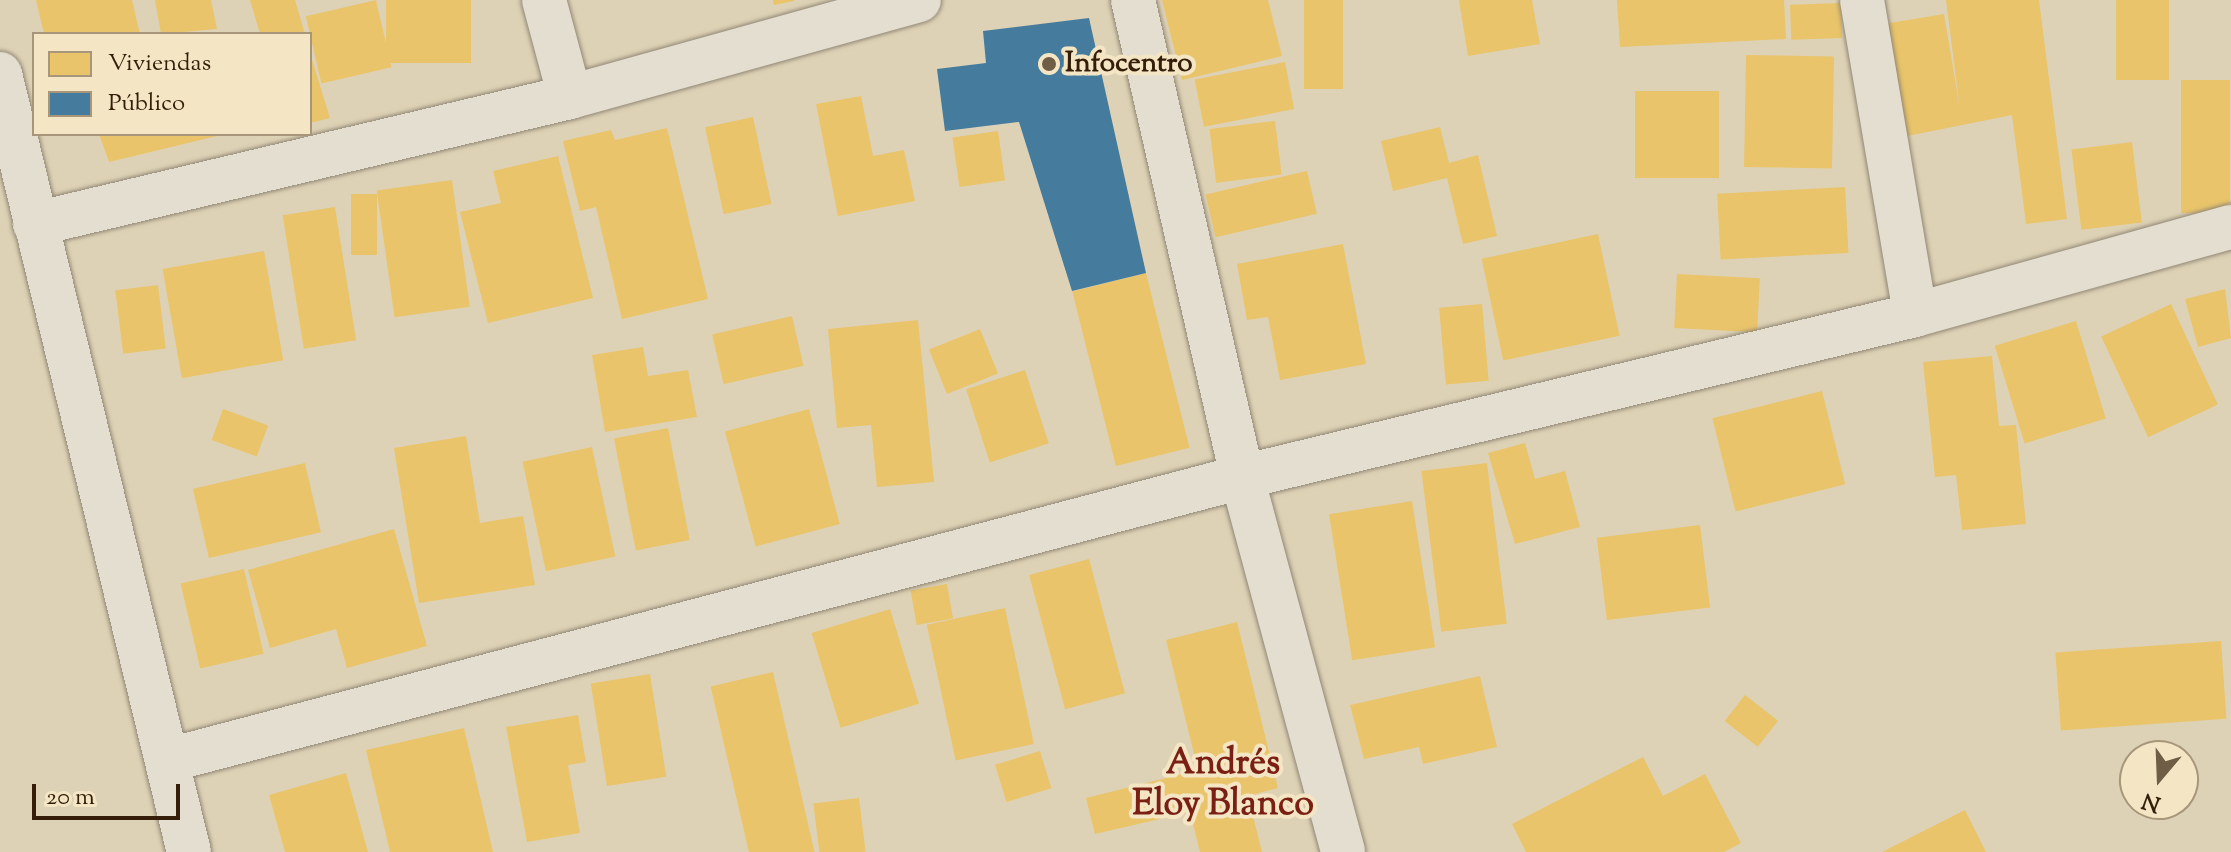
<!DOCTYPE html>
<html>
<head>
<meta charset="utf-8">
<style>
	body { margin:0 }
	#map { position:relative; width:2231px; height:852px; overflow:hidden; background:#ded2b6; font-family:"Sorts Mill Goudy",serif }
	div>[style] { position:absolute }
	.homes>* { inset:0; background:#e9c46a; transform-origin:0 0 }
	.public>* { inset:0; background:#457b9d }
	.roads { filter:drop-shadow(0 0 2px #918775) drop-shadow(0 0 2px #918775) }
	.minor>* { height:44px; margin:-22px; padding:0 22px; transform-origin:22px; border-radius:22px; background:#e4ded0 }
	.dots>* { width:22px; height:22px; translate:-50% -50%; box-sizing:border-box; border:4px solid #f4e6c5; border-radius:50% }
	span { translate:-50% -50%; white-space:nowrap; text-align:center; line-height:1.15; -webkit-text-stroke:8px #f4e6c5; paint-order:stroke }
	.poi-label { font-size:28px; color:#341e09; font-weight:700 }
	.left { translate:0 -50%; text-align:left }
	.district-label { font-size:36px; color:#7a1f14; font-weight:700 }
	.legend { position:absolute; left:32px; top:32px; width:280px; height:104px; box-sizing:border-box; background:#f4e6c5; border:2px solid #a7967a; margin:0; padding:10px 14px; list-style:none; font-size:24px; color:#341e09 }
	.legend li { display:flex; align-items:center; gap:16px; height:40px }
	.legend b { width:40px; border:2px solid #a7967a }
	.north { position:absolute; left:2119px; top:740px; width:80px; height:80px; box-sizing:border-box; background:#f4e6c5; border:2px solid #a7967a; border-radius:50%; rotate:199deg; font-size:22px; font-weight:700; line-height:32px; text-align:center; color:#341e09 }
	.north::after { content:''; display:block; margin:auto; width:28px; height:36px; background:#705d46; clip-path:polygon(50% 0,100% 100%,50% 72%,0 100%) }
	.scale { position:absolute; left:32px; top:784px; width:148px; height:36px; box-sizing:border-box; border:4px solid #341e09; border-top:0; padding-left:10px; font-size:24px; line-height:28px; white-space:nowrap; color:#341e09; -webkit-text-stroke:6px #f4e6c5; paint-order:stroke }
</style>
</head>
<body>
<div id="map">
	<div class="homes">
		<div style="clip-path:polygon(36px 0,132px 0,140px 34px,44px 34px)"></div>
		<div style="clip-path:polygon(155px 0,211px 0,217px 29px,161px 34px)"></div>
		<div style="clip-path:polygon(250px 0,295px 0,305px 34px,260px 34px)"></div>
		<div style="left:376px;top:0;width:69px;height:72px;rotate:77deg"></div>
		<div style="left:386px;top:0;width:85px;height:63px"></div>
		<div style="clip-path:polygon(773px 0,794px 0,794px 1px,774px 5px)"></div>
		<div style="clip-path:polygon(1162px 0,1268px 0,1282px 56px,1182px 80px)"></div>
		<div style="left:1304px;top:0;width:39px;height:89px"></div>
		<div style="clip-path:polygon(1459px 0,1532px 0,1540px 44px,1468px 56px)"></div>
		<div style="clip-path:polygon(1617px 0,1784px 0,1786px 39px,1620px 47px)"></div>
		<div style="clip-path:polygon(1946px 0,2039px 0,2067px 219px,2026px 224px,2012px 115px,1902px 137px,1884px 24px,1944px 14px,1960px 109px)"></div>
		<div style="left:2116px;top:0;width:53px;height:80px"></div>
		<div style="left:1841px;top:3px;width:35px;height:51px;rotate:88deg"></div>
		<div style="clip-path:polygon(310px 53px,330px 118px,310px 123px)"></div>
		<div style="left:1746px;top:55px;width:88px;height:112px;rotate:1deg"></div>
		<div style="left:1285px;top:62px;width:48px;height:92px;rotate:79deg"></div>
		<div style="left:2230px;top:80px;width:133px;height:49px;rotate:90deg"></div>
		<div style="left:1635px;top:91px;width:84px;height:87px"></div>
		<div style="clip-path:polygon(861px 96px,873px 156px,904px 150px,915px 201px,838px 216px,816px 104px)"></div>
		<div style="left:753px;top:117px;width:89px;height:49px;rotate:78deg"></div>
		<div style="left:1275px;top:121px;width:54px;height:66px;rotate:83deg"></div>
		<div style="clip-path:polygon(1440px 127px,1449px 163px,1478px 155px,1497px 236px,1463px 244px,1447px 178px,1393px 191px,1381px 141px)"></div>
		<div style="clip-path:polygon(667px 128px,708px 299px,622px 319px,596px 207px,580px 211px,563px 141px,611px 130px,615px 140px)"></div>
		<div style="left:998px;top:131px;width:50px;height:46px;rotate:82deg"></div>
		<div style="clip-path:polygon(99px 134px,221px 134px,221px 135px,109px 162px)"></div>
		<div style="left:2132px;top:142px;width:81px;height:61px;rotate:83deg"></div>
		<div style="clip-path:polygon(558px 156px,593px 298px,488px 323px,460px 212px,501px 203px,493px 171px)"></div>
		<div style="left:1307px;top:171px;width:44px;height:104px;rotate:77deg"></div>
		<div style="left:452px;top:180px;width:128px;height:76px;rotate:82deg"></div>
		<div style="left:1845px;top:187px;width:66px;height:128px;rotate:87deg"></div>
		<div style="left:351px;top:194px;width:26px;height:61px"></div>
		<div style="left:335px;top:207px;width:135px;height:53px;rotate:81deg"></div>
		<div style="left:1598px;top:234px;width:104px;height:119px;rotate:78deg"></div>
		<div style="clip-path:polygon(1343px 244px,1366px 364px,1280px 380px,1268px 317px,1247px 320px,1237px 264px)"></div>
		<div style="left:264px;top:251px;width:111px;height:103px;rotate:80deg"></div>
		<div style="left:1146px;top:273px;width:180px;height:76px;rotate:76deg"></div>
		<div style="left:1677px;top:274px;width:83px;height:54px;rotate:3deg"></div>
		<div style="left:158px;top:285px;width:64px;height:43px;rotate:83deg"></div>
		<div style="clip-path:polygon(2225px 289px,2231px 338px,2198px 347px,2185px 299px)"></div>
		<div style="left:1482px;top:304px;width:77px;height:43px;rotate:85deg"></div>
		<div style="left:2171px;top:304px;width:111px;height:77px;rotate:65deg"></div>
		<div style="left:792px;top:316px;width:51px;height:82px;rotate:77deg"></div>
		<div style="clip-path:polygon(918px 320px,934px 482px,877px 487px,871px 425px,837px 428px,828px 329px)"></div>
		<div style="left:2076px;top:321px;width:102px;height:85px;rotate:73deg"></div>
		<div style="left:980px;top:329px;width:48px;height:55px;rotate:68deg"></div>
		<div style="clip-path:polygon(643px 347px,648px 376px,688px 370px,697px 417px,605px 432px,592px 355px)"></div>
		<div style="clip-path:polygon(1992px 356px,1999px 426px,2016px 425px,2026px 524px,1962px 530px,1956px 475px,1935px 477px,1923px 362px)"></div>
		<div style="left:1025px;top:370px;width:77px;height:62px;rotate:72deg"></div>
		<div style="left:1822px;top:391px;width:96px;height:113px;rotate:76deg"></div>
		<div style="left:223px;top:409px;width:48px;height:33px;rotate:20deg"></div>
		<div style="left:809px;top:409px;width:119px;height:87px;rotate:75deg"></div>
		<div style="left:668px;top:428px;width:114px;height:55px;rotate:79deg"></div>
		<div style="clip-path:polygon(466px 436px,480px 523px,523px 516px,535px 585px,419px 603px,394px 448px)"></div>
		<div style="clip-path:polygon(1525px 443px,1535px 479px,1565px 471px,1580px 527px,1515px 544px,1488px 453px)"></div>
		<div style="left:592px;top:447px;width:112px;height:71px;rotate:78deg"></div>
		<div style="left:305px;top:463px;width:71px;height:115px;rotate:77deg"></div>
		<div style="left:1487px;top:463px;width:162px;height:66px;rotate:83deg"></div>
		<div style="left:1412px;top:501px;width:148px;height:84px;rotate:81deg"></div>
		<div style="left:1700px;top:525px;width:83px;height:104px;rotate:83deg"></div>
		<div style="clip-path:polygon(394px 529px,427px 646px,347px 668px,336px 629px,270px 648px,248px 570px)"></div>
		<div style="left:1089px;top:559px;width:139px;height:62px;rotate:75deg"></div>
		<div style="left:244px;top:569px;width:87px;height:65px;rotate:77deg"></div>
		<div style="left:947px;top:584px;width:35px;height:37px;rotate:80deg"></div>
		<div style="left:1005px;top:608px;width:139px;height:80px;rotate:78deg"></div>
		<div style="left:890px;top:609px;width:99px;height:82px;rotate:73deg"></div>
		<div style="clip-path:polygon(1237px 622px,1278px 788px,1248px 796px,1262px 852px,1200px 852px,1190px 812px,1095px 834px,1086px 798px,1198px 770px,1166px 640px)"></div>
		<div style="left:2221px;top:641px;width:78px;height:166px;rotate:86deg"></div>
		<div style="left:773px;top:672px;width:185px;height:64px;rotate:77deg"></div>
		<div style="left:650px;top:674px;width:104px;height:60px;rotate:81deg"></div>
		<div style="clip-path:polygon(1480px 676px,1497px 747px,1423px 764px,1419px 747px,1364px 759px,1350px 705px)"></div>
		<div style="left:1745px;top:695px;width:42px;height:33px;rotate:38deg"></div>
		<div style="clip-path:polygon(578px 715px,586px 762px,568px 765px,580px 833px,527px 842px,506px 727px)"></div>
		<div style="clip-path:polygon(464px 728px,493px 852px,390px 852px,366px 750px)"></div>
		<div style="left:1040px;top:751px;width:39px;height:47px;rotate:73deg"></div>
		<div style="clip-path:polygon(1643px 757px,1663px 796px,1705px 774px,1741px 843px,1724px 852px,1526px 852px,1512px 824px)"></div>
		<div style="clip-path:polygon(346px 773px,368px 852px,285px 852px,269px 795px)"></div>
		<div style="left:859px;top:798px;width:54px;height:46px;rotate:83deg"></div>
		<div style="clip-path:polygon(1965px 810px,1986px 852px,1882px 852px)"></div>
	</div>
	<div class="public">
		<div style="clip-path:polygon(1089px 18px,1146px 273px,1072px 291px,1019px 122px,945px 131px,937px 69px,986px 63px,983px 31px)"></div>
	</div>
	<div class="roads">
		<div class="minor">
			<div style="left:544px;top:0;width:100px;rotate:75deg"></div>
			<div style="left:1133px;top:0;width:489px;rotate:77.1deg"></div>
			<div style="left:1242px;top:477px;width:388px;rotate:74.9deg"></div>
			<div style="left:1862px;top:0;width:319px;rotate:80.4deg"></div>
			<div style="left:0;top:74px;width:801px;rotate:76.35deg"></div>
			<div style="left:35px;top:224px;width:550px;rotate:-13.35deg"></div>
			<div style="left:570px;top:97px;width:362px;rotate:-15.5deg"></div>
			<div style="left:169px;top:760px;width:1110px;rotate:-14.78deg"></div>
			<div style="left:1242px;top:477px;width:692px;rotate:-13.53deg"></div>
			<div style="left:1915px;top:315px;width:328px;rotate:-15.6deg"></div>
		</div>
	</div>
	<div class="dots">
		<div style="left:1049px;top:64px;background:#705d46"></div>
	</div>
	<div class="poi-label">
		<span class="left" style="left:1065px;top:64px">Infocentro</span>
	</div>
	<div class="district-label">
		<span style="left:1223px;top:785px">Andrés<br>Eloy Blanco</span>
	</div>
	<ul class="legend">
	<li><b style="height:22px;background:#e9c46a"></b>Viviendas</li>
	<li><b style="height:22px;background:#457b9d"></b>Público</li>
	</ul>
	<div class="north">N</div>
	<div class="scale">20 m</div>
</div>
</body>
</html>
